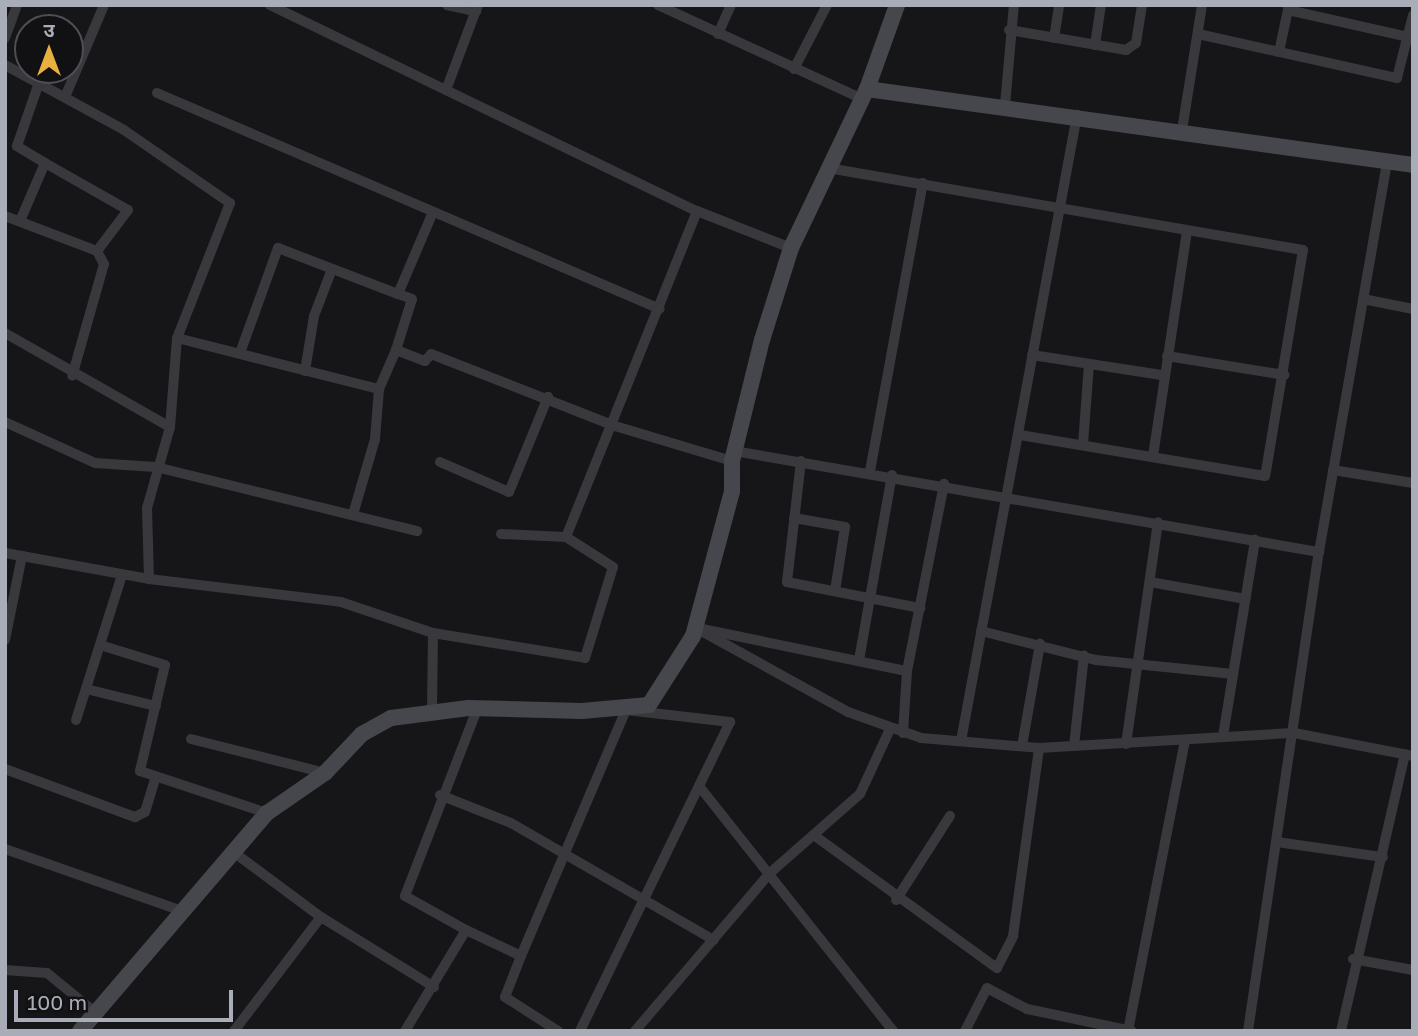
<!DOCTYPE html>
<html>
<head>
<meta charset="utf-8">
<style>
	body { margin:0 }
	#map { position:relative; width:1418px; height:1036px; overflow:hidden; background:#161618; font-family:"Golos Text","Noto Sans Devanagari",sans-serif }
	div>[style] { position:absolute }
	.street>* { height:10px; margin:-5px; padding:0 5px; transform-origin:5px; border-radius:5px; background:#38383d }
	.secondary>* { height:16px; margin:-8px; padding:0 8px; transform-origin:8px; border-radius:8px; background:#46474d }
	span { translate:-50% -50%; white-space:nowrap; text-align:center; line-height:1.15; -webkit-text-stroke:7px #111113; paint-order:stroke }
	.frame { position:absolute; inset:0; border:7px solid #a9adb7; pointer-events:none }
	.north { position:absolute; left:14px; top:14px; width:70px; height:70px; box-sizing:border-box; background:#111113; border:2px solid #4e4f55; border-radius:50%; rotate:0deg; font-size:19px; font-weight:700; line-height:28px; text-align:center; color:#a9adb7 }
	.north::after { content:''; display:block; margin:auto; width:24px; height:32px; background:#e8b13f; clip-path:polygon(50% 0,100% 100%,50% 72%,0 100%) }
	.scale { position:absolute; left:14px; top:990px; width:219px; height:32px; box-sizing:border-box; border:4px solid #a9adb7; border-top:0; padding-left:9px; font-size:21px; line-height:24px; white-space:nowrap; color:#a9adb7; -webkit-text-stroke:5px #111113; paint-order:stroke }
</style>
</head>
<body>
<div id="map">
	<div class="street">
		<div style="left:270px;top:5px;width:474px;rotate:25.8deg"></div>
		<div style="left:697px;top:211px;width:101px;rotate:21.5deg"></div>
		<div style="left:447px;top:5px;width:30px;rotate:12deg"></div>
		<div style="left:658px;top:5px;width:225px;rotate:24.7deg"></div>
		<div style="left:1288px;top:10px;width:124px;rotate:12.6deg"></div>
		<div style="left:1009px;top:30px;width:119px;rotate:9.7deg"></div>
		<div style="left:1126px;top:50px;width:12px;rotate:-35deg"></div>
		<div style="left:1136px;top:43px;width:38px;rotate:-81deg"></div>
		<div style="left:718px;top:34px;width:32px;rotate:-66deg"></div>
		<div style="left:1198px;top:34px;width:204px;rotate:12.5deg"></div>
		<div style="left:1397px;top:78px;width:65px;rotate:-75.7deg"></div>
		<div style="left:5px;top:38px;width:35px;rotate:-70deg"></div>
		<div style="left:1054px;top:38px;width:33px;rotate:-81deg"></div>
		<div style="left:1095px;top:45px;width:40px;rotate:-81.5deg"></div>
		<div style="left:1279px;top:52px;width:48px;rotate:-78deg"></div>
		<div style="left:5px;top:65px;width:136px;rotate:28.6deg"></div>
		<div style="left:124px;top:130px;width:129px;rotate:34.6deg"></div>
		<div style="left:230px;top:203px;width:145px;rotate:111.4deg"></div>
		<div style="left:794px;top:69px;width:72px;rotate:-62.7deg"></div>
		<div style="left:446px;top:90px;width:91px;rotate:-69.4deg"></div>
		<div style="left:157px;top:93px;width:547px;rotate:23.24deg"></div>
		<div style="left:65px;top:97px;width:100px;rotate:-67deg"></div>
		<div style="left:1005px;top:105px;width:100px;rotate:-84.9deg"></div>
		<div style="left:1182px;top:130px;width:127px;rotate:-80.9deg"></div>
		<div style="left:45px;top:163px;width:95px;rotate:29.5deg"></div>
		<div style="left:128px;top:210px;width:51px;rotate:127.1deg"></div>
		<div style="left:97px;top:251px;width:15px;rotate:62deg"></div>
		<div style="left:104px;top:264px;width:116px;rotate:105.9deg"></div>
		<div style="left:828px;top:168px;width:482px;rotate:9.8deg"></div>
		<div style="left:1303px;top:250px;width:229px;rotate:99.5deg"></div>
		<div style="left:1265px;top:476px;width:247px;rotate:-170.5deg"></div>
		<div style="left:5px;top:216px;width:98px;rotate:20.8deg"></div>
		<div style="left:20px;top:221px;width:63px;rotate:-66.7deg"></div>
		<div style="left:45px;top:163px;width:33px;rotate:-149deg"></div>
		<div style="left:17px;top:146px;width:67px;rotate:-70.8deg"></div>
		<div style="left:1363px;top:299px;width:51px;rotate:11.3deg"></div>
		<div style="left:5px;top:333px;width:190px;rotate:29.7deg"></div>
		<div style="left:396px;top:350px;width:53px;rotate:-72.6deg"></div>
		<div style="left:412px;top:299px;width:15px;rotate:-160deg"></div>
		<div style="left:240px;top:353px;width:112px;rotate:-70.1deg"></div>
		<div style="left:278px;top:248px;width:129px;rotate:21deg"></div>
		<div style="left:398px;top:294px;width:89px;rotate:-66.9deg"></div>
		<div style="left:1032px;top:355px;width:131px;rotate:8.8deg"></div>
		<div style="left:1167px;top:356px;width:119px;rotate:9.2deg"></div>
		<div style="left:305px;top:371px;width:56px;rotate:-80.7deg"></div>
		<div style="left:314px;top:316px;width:50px;rotate:-69deg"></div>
		<div style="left:5px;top:422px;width:99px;rotate:24.5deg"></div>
		<div style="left:95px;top:463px;width:61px;rotate:3.8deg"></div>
		<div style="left:156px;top:467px;width:269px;rotate:13.8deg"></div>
		<div style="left:1083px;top:444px;width:80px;rotate:-85.7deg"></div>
		<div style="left:734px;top:451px;width:594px;rotate:9.8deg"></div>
		<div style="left:1153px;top:456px;width:228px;rotate:-81.4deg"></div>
		<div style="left:801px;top:461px;width:122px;rotate:96.6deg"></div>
		<div style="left:787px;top:582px;width:136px;rotate:11.1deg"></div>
		<div style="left:440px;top:462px;width:75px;rotate:23.5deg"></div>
		<div style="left:509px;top:492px;width:103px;rotate:-67.7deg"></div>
		<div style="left:1333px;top:470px;width:81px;rotate:9.2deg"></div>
		<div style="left:870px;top:471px;width:293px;rotate:-79.6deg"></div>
		<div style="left:354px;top:511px;width:75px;rotate:-73.7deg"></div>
		<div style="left:375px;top:439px;width:50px;rotate:-85.4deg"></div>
		<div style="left:794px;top:518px;width:52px;rotate:10deg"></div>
		<div style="left:845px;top:527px;width:65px;rotate:98.9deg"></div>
		<div style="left:501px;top:534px;width:65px;rotate:2.6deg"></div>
		<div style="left:5px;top:553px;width:146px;rotate:10.2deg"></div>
		<div style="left:149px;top:579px;width:193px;rotate:6.8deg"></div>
		<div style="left:341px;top:602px;width:97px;rotate:18.6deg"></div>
		<div style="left:433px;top:633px;width:154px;rotate:9.3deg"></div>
		<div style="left:585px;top:658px;width:95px;rotate:-72.9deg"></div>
		<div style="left:613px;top:567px;width:56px;rotate:-147.4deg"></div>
		<div style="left:566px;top:537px;width:351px;rotate:-68.1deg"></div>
		<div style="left:149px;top:579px;width:71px;rotate:-91.6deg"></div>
		<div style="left:147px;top:508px;width:84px;rotate:-74.1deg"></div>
		<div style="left:170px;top:427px;width:89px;rotate:-85.5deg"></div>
		<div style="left:177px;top:338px;width:208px;rotate:14.2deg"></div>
		<div style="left:379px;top:389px;width:43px;rotate:-66.4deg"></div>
		<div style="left:396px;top:350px;width:31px;rotate:21deg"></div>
		<div style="left:425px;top:361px;width:9px;rotate:-49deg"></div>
		<div style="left:431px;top:354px;width:198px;rotate:21.4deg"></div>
		<div style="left:615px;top:426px;width:122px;rotate:16.7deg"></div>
		<div style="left:1150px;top:582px;width:97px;rotate:10.1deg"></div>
		<div style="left:696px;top:628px;width:174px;rotate:28.9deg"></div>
		<div style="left:848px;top:712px;width:77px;rotate:19.6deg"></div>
		<div style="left:921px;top:738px;width:118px;rotate:4.8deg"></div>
		<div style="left:1039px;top:748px;width:255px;rotate:-3.4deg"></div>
		<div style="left:1294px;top:733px;width:121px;rotate:10.9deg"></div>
		<div style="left:702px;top:629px;width:209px;rotate:11.6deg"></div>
		<div style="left:907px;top:671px;width:191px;rotate:-78.8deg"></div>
		<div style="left:981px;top:631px;width:119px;rotate:14.2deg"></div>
		<div style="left:1096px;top:660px;width:138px;rotate:5.8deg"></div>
		<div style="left:5px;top:640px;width:86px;rotate:-78.6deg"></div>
		<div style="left:100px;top:645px;width:68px;rotate:17.1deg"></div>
		<div style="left:165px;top:665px;width:109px;rotate:103.3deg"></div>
		<div style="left:140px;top:771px;width:134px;rotate:18.3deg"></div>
		<div style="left:859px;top:660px;width:188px;rotate:-79.9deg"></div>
		<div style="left:86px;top:689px;width:72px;rotate:13.7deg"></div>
		<div style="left:432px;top:713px;width:80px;rotate:-89.3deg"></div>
		<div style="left:76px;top:720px;width:152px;rotate:-72.4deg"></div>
		<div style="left:903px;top:733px;width:62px;rotate:-86.3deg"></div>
		<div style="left:1223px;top:736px;width:199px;rotate:-80.7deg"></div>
		<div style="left:191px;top:739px;width:138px;rotate:14.2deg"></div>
		<div style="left:961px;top:741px;width:637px;rotate:-79.5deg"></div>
		<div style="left:1126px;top:744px;width:224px;rotate:-81.8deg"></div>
		<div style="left:1022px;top:746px;width:104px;rotate:-80deg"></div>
		<div style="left:1074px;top:746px;width:91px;rotate:-83.7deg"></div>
		<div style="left:5px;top:769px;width:139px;rotate:20.3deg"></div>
		<div style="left:135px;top:817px;width:11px;rotate:-27deg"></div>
		<div style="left:145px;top:812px;width:34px;rotate:-73deg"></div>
		<div style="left:699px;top:786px;width:313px;rotate:51.6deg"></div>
		<div style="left:440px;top:795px;width:76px;rotate:21.5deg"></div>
		<div style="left:511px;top:823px;width:234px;rotate:30deg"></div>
		<div style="left:815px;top:836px;width:225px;rotate:36deg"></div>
		<div style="left:997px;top:968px;width:36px;rotate:-63deg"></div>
		<div style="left:1013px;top:936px;width:190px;rotate:-82.1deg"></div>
		<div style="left:1277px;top:842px;width:107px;rotate:8.1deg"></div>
		<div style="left:5px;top:849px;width:184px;rotate:19.3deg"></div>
		<div style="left:232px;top:851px;width:111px;rotate:36.6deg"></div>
		<div style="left:321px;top:917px;width:133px;rotate:31.8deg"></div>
		<div style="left:896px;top:900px;width:100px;rotate:-57.3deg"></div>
		<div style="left:466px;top:930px;width:61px;rotate:25.3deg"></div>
		<div style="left:521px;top:956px;width:267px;rotate:-66.9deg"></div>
		<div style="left:626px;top:710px;width:105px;rotate:6.6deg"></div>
		<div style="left:730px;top:722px;width:343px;rotate:115.9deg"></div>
		<div style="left:521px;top:956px;width:44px;rotate:111.3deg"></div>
		<div style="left:505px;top:997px;width:63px;rotate:32.7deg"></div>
		<div style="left:1353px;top:959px;width:61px;rotate:10.4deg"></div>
		<div style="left:5px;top:970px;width:42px;rotate:4.1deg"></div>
		<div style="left:47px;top:973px;width:63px;rotate:39.2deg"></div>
		<div style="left:234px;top:1031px;width:143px;rotate:-52.7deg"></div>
		<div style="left:405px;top:1031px;width:118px;rotate:-58.9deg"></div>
		<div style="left:466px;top:930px;width:70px;rotate:-150.9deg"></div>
		<div style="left:405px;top:896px;width:200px;rotate:-68.9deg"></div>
		<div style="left:635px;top:1031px;width:208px;rotate:-49.5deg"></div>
		<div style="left:770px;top:873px;width:120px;rotate:-41.3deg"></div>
		<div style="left:860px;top:794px;width:72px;rotate:-65.2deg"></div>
		<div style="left:965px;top:1031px;width:48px;rotate:-62.9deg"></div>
		<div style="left:987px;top:988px;width:45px;rotate:27.7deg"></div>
		<div style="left:1027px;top:1009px;width:107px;rotate:11.8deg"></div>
		<div style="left:1128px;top:1031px;width:296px;rotate:-78.9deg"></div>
		<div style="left:1248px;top:1031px;width:484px;rotate:-81.6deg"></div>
		<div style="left:1319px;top:552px;width:397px;rotate:-80.1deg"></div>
		<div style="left:1341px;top:1031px;width:284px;rotate:-77deg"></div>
	</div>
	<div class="secondary">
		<div style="left:867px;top:89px;width:551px;rotate:7.92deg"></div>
		<div style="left:80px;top:1031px;width:287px;rotate:-49.4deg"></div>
		<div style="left:267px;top:813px;width:70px;rotate:-34.6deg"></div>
		<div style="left:325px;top:773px;width:54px;rotate:-46.5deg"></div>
		<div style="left:362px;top:734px;width:33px;rotate:-29deg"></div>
		<div style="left:391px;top:718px;width:78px;rotate:-7.4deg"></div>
		<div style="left:468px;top:708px;width:114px;rotate:1.5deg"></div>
		<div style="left:582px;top:711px;width:67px;rotate:-5.1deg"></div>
		<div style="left:649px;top:705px;width:82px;rotate:-57.5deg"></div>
		<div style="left:693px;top:636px;width:150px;rotate:-74.9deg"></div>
		<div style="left:732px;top:491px;width:30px;rotate:-90deg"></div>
		<div style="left:732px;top:461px;width:125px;rotate:-76.1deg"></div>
		<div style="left:762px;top:340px;width:96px;rotate:-72.5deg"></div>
		<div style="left:791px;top:248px;width:176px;rotate:-64.5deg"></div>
		<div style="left:867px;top:89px;width:89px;rotate:-70.3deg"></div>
	</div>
	<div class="frame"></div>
	<div class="north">उ</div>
	<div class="scale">100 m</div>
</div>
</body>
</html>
